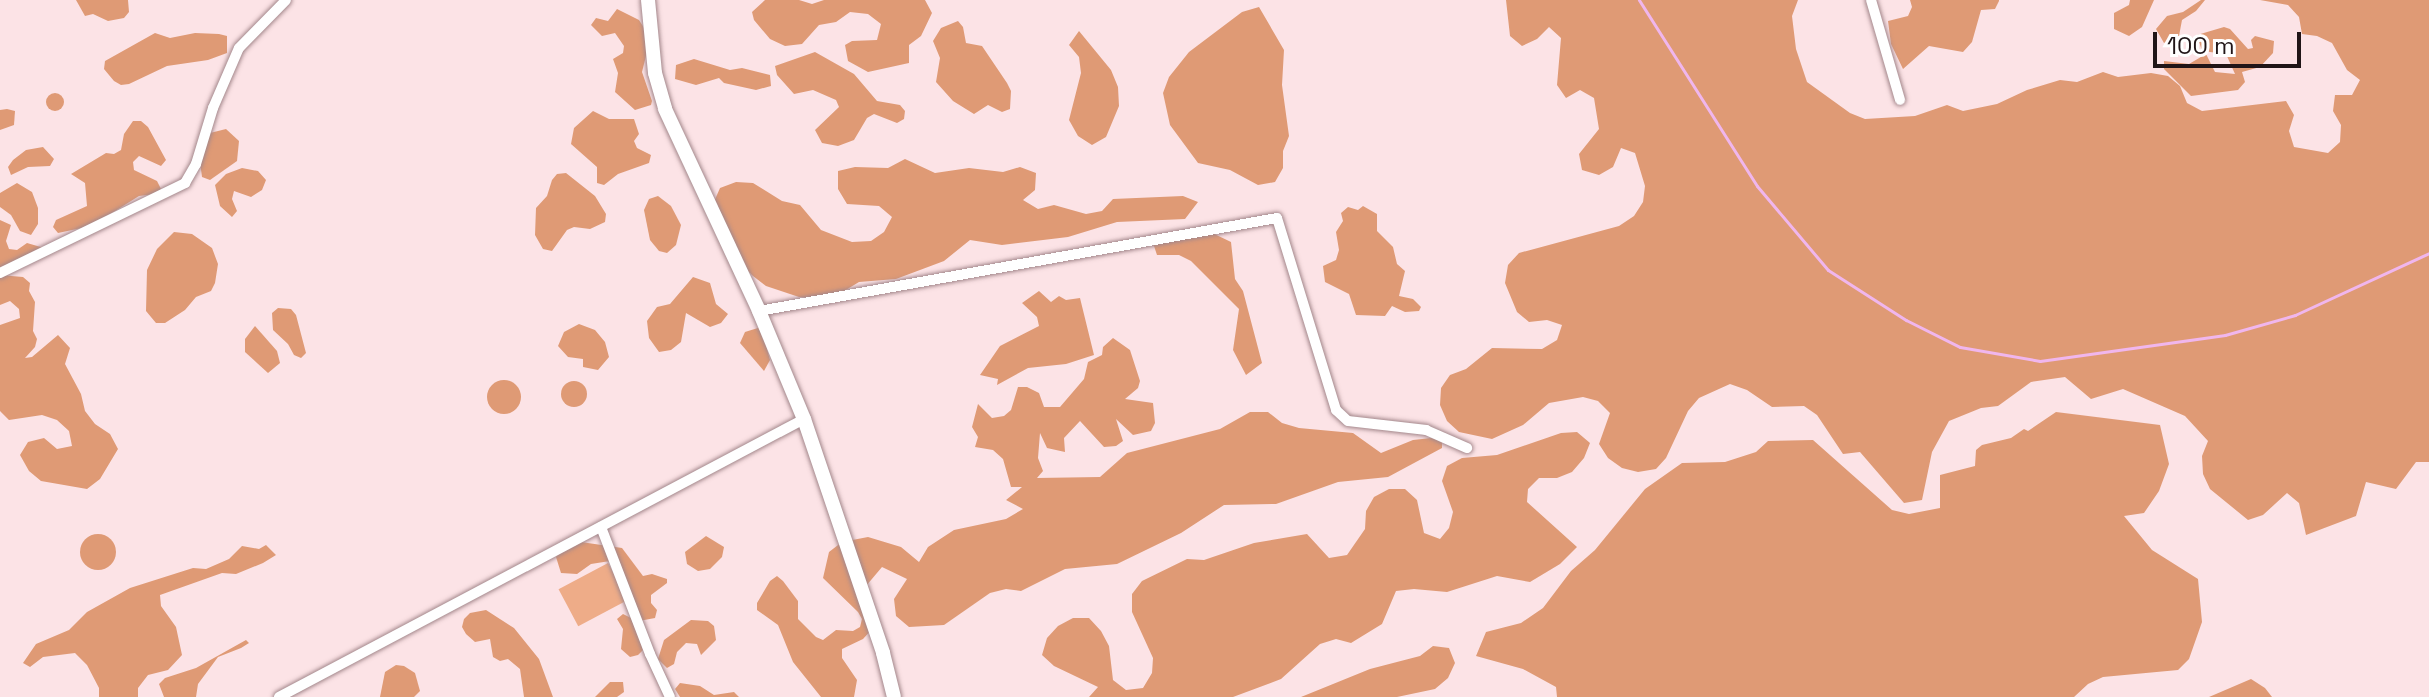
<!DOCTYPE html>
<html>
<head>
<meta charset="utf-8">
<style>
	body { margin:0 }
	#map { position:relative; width:2429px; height:697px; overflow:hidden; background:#fce3e6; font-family:"Space Grotesk",sans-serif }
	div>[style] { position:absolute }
	.green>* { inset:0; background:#eeac88; transform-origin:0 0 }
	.forest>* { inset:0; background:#df9a75 }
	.round { border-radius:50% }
	.stream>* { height:3px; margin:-1.5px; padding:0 1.5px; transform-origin:1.5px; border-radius:1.5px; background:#f0b6ed }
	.roads { filter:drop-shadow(0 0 2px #a3878b) drop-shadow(0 0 2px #a3878b) }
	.street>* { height:10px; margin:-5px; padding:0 5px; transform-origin:5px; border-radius:5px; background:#fff }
	.secondary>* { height:14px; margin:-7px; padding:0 7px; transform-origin:7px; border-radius:7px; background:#fff }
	span { translate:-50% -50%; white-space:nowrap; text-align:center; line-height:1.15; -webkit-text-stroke:7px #fff; paint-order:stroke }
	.scale { position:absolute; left:2153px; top:32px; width:148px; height:36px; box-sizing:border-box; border:4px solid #201517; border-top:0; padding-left:10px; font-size:24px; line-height:28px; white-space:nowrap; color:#201517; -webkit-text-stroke:6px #fff; paint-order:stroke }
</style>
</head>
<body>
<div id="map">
	<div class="green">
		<div style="left:608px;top:563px;width:42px;height:56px;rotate:62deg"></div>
	</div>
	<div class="forest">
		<div style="clip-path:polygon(76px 0,128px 0,129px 12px,124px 18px,108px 21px,93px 14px,85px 16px)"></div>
		<div style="clip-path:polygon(765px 0,799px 0,812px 4px,824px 0,925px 0,932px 13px,921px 36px,909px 45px,909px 63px,868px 72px,848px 61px,845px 45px,852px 41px,877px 40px,881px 24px,868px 14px,850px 12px,836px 22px,819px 25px,802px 44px,785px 46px,770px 39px,754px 20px,752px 12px)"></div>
		<div style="clip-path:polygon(1506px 0,1798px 0,1792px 16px,1796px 49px,1807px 82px,1850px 113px,1865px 119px,1915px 116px,1947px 105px,1963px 111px,1997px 104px,2027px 90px,2060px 80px,2077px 82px,2103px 72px,2118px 77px,2151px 73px,2168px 76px,2180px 86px,2187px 103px,2202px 111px,2286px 101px,2294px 115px,2289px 131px,2294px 147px,2328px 153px,2340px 142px,2341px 125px,2333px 111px,2335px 95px,2352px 95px,2360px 80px,2347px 70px,2332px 43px,2317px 36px,2302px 34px,2299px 17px,2288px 5px,2260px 0,2429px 0,2429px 462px,2416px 462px,2396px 489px,2366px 482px,2356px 516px,2306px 535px,2299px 503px,2287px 493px,2263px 515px,2248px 520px,2210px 489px,2203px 474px,2202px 456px,2208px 441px,2185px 416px,2123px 389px,2091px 399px,2065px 377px,2031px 382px,1998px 406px,1981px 408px,1949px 421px,1932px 452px,1922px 500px,1904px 503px,1860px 452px,1843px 454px,1817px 415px,1804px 406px,1772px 407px,1747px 390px,1730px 384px,1699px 398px,1688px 411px,1666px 458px,1656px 469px,1638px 472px,1622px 468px,1608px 458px,1599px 444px,1610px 413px,1598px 401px,1583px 397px,1549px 403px,1523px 425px,1492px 439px,1459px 432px,1447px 421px,1440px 405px,1441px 388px,1450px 375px,1466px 369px,1492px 348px,1542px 349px,1557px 340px,1562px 325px,1547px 320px,1529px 322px,1517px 312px,1505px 283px,1508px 265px,1519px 253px,1619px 226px,1634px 216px,1643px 202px,1645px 186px,1635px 153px,1621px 148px,1613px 167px,1599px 175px,1582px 170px,1579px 154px,1599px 129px,1594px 98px,1580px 90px,1566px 98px,1557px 85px,1561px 38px,1549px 27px,1537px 39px,1522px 46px,1510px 36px)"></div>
		<div style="clip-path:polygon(1910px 0,1999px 0,1999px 1px,1995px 9px,1981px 10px,1972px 42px,1963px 52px,1929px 46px,1903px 69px,1891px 44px,1888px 21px,1908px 16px,1912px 7px)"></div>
		<div style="clip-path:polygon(2130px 0,2154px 0,2142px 27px,2129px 36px,2114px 29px,2114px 13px,2129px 5px)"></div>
		<div style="clip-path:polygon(2201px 0,2205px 0,2196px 11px,2182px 20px,2179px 36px,2164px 43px,2156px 29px,2167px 16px,2183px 12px)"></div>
		<div style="clip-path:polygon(1259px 7px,1284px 50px,1282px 85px,1289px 136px,1283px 151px,1283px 168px,1275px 182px,1258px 185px,1230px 170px,1198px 163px,1170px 125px,1163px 93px,1169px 77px,1189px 52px,1242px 12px)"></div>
		<div style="clip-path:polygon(617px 9px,639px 20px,646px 31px,648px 48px,642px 72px,652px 101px,651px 105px,635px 110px,615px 92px,618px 73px,613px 59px,623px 53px,624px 46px,615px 33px,602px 36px,591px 25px,596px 18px,608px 21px)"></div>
		<div style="clip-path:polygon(958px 21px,963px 27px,966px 43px,982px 46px,1007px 83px,1011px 91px,1010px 109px,1002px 112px,988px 105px,974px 114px,953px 101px,936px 82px,940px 58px,933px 41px,941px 28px)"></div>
		<div style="clip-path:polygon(2224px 27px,2230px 29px,2248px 49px,2253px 48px,2251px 40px,2255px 36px,2274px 41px,2273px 53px,2260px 67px,2242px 72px,2245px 82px,2238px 90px,2191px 96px,2164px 69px,2164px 61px,2189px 64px,2206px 54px,2215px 72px,2235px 74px,2226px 54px,2202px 51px,2197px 35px)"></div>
		<div style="clip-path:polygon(1079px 31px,1111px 70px,1118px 87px,1119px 106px,1106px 137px,1092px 145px,1078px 136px,1069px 120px,1081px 73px,1079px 57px,1069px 45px)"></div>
		<div style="clip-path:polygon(155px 33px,170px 38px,195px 33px,219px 34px,227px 36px,227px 53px,208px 60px,167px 66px,129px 84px,121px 85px,114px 81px,104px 69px,105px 61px)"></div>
		<div style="clip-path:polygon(815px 52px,854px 74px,877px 101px,900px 105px,905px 111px,904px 119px,897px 123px,874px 114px,867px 118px,854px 140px,838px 146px,822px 143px,815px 130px,839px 107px,836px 100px,813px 90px,794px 94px,777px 75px,775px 66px)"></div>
		<div style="clip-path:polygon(694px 59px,730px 70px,742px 68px,770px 75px,771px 86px,756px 90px,724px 83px,719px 78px,696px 85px,675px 79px,676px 65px)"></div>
		<div class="round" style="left:46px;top:93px;width:18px;height:18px"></div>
		<div style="clip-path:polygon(7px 109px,15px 111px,14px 125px,0 130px,0 110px)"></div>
		<div style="clip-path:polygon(593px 111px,609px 119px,634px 119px,639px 134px,634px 141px,637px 148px,651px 155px,649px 163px,618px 174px,604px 185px,597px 183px,597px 167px,571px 144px,574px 128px)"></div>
		<div style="clip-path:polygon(133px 121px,141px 121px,148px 127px,166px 160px,161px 166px,139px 156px,133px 162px,134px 170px,157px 181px,161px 189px,155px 194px,139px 196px,91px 226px,58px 233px,53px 227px,56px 220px,87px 206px,85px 183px,71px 174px,106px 153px,114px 154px,121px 150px,124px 134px)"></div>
		<div style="clip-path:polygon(226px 129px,239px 141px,237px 161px,210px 180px,202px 177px,199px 154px,210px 133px)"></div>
		<div style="clip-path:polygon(43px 147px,54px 159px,50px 166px,28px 167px,11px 175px,8px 167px,13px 160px,26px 150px)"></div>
		<div style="clip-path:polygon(905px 159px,935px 173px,969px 168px,1003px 172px,1020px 167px,1036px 173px,1035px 190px,1023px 200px,1038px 209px,1054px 205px,1086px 214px,1102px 211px,1113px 199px,1183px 196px,1198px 202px,1185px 219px,1117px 222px,1068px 237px,1002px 245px,970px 240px,944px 261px,896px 279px,859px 282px,831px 299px,799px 297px,766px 286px,753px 276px,742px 265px,713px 204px,720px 188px,736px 182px,753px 183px,782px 201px,800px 205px,821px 230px,852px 242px,871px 241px,884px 232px,892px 217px,879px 206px,847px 204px,838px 189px,838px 171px,855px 167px,888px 168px)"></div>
		<div style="clip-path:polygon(242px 168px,258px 171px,266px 180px,262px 190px,251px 197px,234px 191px,232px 199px,237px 211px,232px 217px,220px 206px,215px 185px,226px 174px)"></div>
		<div style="clip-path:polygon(566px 173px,595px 196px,606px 214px,605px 222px,590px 229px,574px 227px,567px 230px,552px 251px,543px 249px,535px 235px,536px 208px,547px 196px,552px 180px,557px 174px)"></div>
		<div style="clip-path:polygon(17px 183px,32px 192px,38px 208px,38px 224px,31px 235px,20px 231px,11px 215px,0 207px,0 193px)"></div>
		<div style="clip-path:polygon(658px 196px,671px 206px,681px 225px,676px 245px,667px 253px,659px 251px,650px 240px,644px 210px,649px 199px)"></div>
		<div style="clip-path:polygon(1363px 206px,1377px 214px,1377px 231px,1393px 247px,1397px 264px,1405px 271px,1399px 296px,1413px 299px,1421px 307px,1419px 311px,1405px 312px,1392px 306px,1385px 316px,1356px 315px,1349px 294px,1325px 282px,1323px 266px,1336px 260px,1339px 250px,1336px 232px,1343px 221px,1341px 213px,1348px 207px,1358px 210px)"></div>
		<div style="clip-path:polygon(0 220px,11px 225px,6px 241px,9px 249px,17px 250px,27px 243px,44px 248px,0 268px)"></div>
		<div style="clip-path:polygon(1206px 230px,1231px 242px,1235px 279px,1243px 291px,1262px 363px,1246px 375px,1233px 350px,1239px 309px,1191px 261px,1179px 255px,1157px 255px,1153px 243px)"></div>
		<div style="clip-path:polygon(174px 232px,192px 234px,212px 248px,218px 264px,215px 283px,211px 291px,196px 297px,185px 310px,165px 323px,156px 323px,146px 311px,147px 270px,157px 249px)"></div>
		<div style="clip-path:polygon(0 275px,23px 277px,30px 283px,29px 291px,35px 302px,33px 331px,37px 339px,35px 347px,25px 358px,32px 357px,58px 335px,70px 348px,65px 364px,81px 394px,85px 411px,95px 424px,110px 434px,118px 449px,100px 479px,87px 489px,41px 481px,29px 471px,20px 455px,28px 442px,44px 438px,57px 449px,72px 446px,69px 431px,57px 420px,42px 415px,9px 420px,0 411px,0 325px,20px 318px,19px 309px,10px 301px,0 305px)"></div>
		<div style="clip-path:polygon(693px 277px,710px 283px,716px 304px,728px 314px,721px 323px,710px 327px,686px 313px,681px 342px,671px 350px,659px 352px,649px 338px,647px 321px,657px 307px,670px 304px)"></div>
		<div style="clip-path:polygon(1039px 291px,1051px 302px,1059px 296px,1066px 300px,1080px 298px,1094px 355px,1066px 364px,1028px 368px,997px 385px,998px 379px,980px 375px,1000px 346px,1039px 326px,1037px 317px,1022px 303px)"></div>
		<div style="clip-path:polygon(278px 308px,291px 309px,296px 315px,306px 353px,301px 358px,294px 355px,288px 344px,273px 330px,272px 313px)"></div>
		<div style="clip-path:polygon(579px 324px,595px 330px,605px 342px,609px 357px,598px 370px,583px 367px,583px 359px,568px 357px,558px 346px,564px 332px)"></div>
		<div style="clip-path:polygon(255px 326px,277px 351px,280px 363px,268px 373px,245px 352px,245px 339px)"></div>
		<div style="clip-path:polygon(761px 327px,770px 360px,764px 371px,740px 343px,745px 332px)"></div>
		<div style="clip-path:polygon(1113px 338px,1130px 350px,1140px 381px,1138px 388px,1125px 399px,1153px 403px,1155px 423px,1151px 431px,1133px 435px,1116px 419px,1123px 441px,1116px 446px,1104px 447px,1080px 421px,1064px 438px,1065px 452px,1047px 448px,1040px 433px,1038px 458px,1043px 471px,1037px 478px,1100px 477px,1127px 453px,1220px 429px,1250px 412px,1268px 412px,1282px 423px,1299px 428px,1353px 433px,1381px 453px,1413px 440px,1431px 438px,1442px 440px,1442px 448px,1388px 477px,1338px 482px,1276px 504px,1224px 505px,1181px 533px,1117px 564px,1065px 569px,1021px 591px,1006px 589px,990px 593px,944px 625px,909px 627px,896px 616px,894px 599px,907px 579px,882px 567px,866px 586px,874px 627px,863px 639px,842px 649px,842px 658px,857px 680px,854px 697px,821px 697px,793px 662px,778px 625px,757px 610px,757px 603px,770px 581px,777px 576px,783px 581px,798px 601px,798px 619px,816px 637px,823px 640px,836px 630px,853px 631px,860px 627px,862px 619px,858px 612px,823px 578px,829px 552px,842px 542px,868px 537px,901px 547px,919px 562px,928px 547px,954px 530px,1006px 519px,1023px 509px,1006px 500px,1022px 487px,1011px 487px,1003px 459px,993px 450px,975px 447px,978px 437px,972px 427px,978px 404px,992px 418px,1004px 416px,1011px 410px,1018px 387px,1027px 387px,1039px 393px,1044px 407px,1060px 407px,1084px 379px,1088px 362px,1102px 355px,1103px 347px)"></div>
		<div class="round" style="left:487px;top:380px;width:34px;height:34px"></div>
		<div class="round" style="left:561px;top:381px;width:26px;height:26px"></div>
		<div style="clip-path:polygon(2056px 412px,2160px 425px,2169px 464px,2159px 491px,2144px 513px,2124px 516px,2152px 550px,2198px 579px,2202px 622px,2189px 659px,2178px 670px,2103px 677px,2088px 684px,2074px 697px,1557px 697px,1556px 687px,1523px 669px,1476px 656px,1486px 632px,1521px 623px,1543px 608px,1571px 571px,1595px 550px,1645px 489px,1682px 463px,1725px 462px,1756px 452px,1768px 441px,1813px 440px,1892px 510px,1909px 514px,1940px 508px,1940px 475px,1975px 466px,1976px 450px,1982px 445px,2011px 438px,2024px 429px,2028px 431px)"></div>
		<div style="clip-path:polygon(1577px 432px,1590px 443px,1584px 458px,1572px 472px,1557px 478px,1539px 478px,1528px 489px,1527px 502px,1577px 547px,1560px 564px,1530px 582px,1497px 576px,1447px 592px,1414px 589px,1396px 591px,1382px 624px,1351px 643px,1336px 639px,1320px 644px,1281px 679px,1233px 697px,1089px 697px,1098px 687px,1054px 666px,1042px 655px,1047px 638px,1058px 626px,1073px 618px,1089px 618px,1101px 631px,1109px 646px,1113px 680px,1126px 690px,1143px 688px,1152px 673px,1153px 658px,1132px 612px,1132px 594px,1142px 581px,1187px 559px,1204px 560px,1254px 543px,1307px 534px,1329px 558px,1347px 555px,1365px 529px,1366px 511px,1374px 497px,1389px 489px,1405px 489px,1417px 500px,1424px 533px,1440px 539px,1449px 528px,1453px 512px,1442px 481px,1447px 466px,1462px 458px,1497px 455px,1561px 433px)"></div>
		<div class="round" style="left:80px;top:534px;width:36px;height:36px"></div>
		<div style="clip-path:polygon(706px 536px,724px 547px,722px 557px,710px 569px,698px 571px,687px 564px,685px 552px)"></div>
		<div style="clip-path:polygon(581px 542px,622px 548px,643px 576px,652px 574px,667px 579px,667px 583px,651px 595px,651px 603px,657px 610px,655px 618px,639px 621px,610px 561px,591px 564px,577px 574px,561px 573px,556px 557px,561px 550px)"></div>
		<div style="clip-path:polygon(266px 545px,276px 555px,263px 563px,236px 574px,222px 573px,160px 595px,161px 606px,176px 627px,182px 655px,168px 670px,148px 675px,138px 688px,138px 697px,99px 697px,99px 688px,87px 665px,75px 653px,43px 657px,30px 667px,23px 663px,36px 644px,69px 630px,87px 612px,130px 588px,193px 568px,206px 569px,229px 559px,242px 546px,259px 549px)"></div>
		<div style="clip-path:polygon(486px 610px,514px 628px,539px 659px,553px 697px,524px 697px,520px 669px,508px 659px,500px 661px,493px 657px,490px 639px,475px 642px,466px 634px,462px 627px,464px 619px,470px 613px)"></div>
		<div style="clip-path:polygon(623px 614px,631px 618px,641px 641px,643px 650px,638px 655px,630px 657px,621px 649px,623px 629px,617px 619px)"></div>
		<div style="clip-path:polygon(691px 620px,708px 621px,714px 626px,716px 640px,701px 655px,697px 644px,686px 643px,677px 652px,674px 664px,667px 668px,658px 659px,664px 640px)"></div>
		<div style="clip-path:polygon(246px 640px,249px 643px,241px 648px,218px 657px,198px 684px,196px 697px,164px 697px,159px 684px,165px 678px,196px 668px)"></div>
		<div style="clip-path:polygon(1433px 646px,1449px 648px,1455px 663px,1448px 678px,1435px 689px,1397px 697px,1301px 697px,1370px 669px,1420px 656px)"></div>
		<div style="clip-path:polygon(404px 666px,415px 673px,420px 691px,414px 697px,380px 697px,385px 672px,396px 665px)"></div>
		<div style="clip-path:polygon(2251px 679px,2265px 688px,2272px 697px,2209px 697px)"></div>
		<div style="clip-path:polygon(610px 682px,623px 682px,624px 692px,617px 697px,595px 697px)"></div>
		<div style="clip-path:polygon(680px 683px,700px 686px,714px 695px,734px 692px,739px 697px,680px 697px,675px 689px)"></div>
	</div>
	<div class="stream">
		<div style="left:1639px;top:0;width:220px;rotate:57.6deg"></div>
		<div style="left:1757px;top:186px;width:110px;rotate:49.8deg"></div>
		<div style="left:1828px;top:270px;width:93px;rotate:32.7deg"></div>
		<div style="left:1906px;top:320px;width:60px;rotate:26.6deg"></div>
		<div style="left:1960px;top:347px;width:81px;rotate:9.9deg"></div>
		<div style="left:2040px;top:361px;width:187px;rotate:-8deg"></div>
		<div style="left:2225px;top:335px;width:73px;rotate:-15.9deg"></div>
		<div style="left:2295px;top:315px;width:148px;rotate:-24.8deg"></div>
	</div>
	<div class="roads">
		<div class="street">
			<div style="left:1871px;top:0;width:104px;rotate:73.8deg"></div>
			<div style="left:0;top:273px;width:206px;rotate:-25.9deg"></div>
			<div style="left:185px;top:183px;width:22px;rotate:-60deg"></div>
			<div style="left:196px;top:164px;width:59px;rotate:-73.1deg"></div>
			<div style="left:213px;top:108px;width:65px;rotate:-66.6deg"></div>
			<div style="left:239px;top:48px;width:67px;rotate:-45.6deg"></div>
			<div style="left:759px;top:311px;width:526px;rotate:-10.18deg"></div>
			<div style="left:1277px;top:218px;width:201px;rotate:72.9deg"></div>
			<div style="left:1336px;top:410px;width:16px;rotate:43deg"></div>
			<div style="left:1348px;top:421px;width:79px;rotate:6.6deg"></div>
			<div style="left:1426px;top:430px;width:45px;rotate:23.7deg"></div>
			<div style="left:601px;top:527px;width:136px;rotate:68.9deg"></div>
			<div style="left:650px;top:654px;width:47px;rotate:65.1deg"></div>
			<div style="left:279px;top:697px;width:594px;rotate:-27.9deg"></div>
		</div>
		<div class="secondary">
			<div style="left:648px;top:0;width:73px;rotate:84.5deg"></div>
			<div style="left:655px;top:73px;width:37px;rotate:74deg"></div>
			<div style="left:665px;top:109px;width:223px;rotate:65deg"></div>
			<div style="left:759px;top:311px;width:117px;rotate:67.4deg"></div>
			<div style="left:804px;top:419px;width:247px;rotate:71.3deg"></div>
			<div style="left:883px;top:653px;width:45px;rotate:76deg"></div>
		</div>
	</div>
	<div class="scale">100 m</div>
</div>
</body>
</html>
